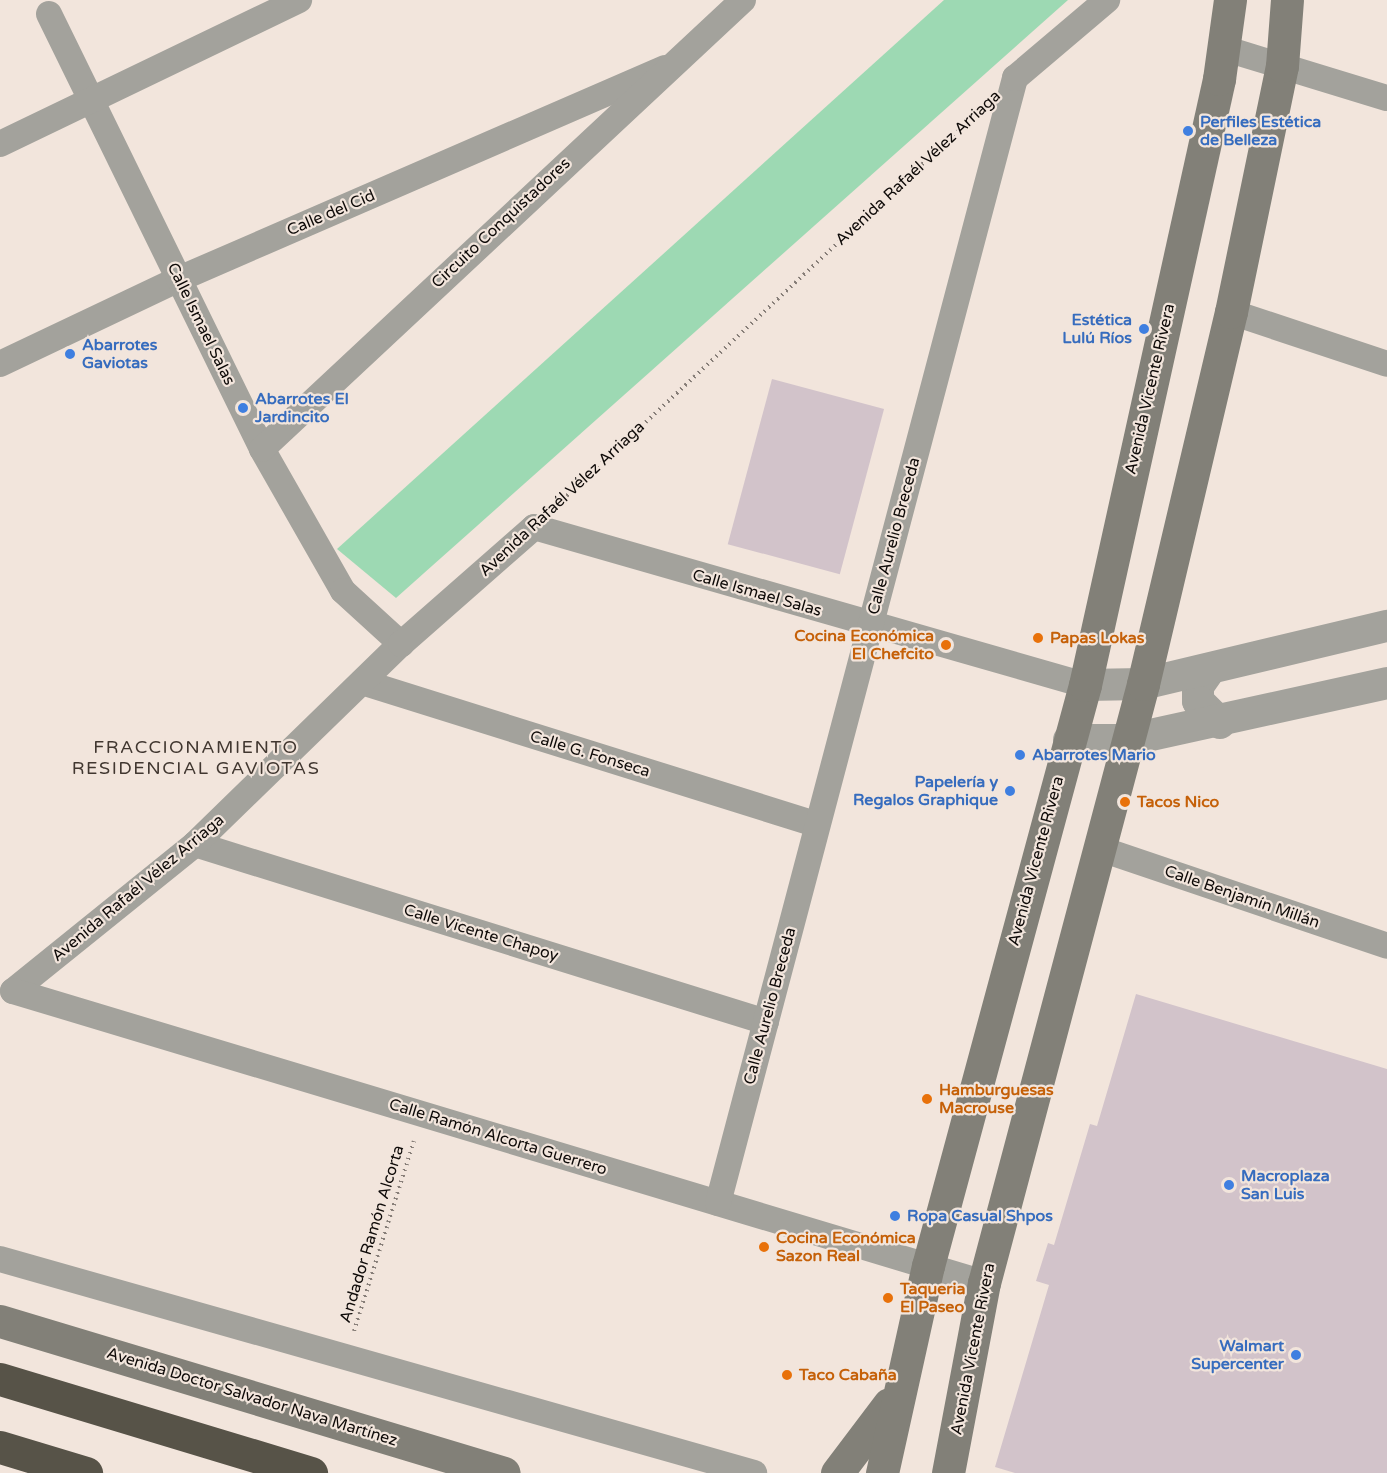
<!DOCTYPE html>
<html>
<head>
<meta charset="utf-8">
<style>
	body { margin:0 }
	#map { position:relative; width:1387px; height:1473px; overflow:hidden; background:#f2e5dc; font-family:"Varela Round",sans-serif }
	div>[style] { position:absolute }
	.green>* { inset:0; background:#9dd9b3 }
	.building>* { inset:0; background:#d2c3ca; transform-origin:0 0 }
	.path>* { height:4px; margin-top:-2px; transform-origin:0; background:repeating-linear-gradient(90deg,#877e78 0 1.5px,transparent 0 6px) }
	.minor>* { height:26px; margin:-13px; padding:0 13px; transform-origin:13px; border-radius:13px; background:#a3a29c }
	.tertiary>* { height:32px; margin:-16px; padding:0 16px; transform-origin:16px; border-radius:16px; background:#a3a29c }
	.secondary>* { height:33px; margin:-16.5px; padding:0 16.5px; transform-origin:16.5px; border-radius:16.5px; background:#828078 }
	.motorway>* { height:33px; margin:-16.5px; padding:0 16.5px; transform-origin:16.5px; border-radius:16.5px; background:#575348 }
	.dots>* { width:16px; height:16px; translate:-50% -50%; box-sizing:border-box; border:3px solid #f2e5dc; border-radius:50% }
	span { translate:-50% -50%; white-space:nowrap; text-align:center; line-height:1.15; -webkit-text-stroke:4.5px #f2e5dc; paint-order:stroke }
	.shop-label { font-size:16px; color:#366cbe; font-weight:700 }
	.left { translate:0 -50%; text-align:left }
	.right { translate:-100% -50%; text-align:right }
	.street-label { font-size:16px; color:#0e0a08 }
	.food-label { font-size:16px; color:#c56008; font-weight:700 }
	.neighbourhood-label { font-size:18px; color:#413730; letter-spacing:1.5px }
</style>
</head>
<body>
<div id="map">
	<div class="green">
		<div style="clip-path:polygon(944px 0,1068px 0,396px 598px,337px 549px)"></div>
	</div>
	<div class="building">
		<div style="left:772px;top:379px;width:116px;height:171px;rotate:15deg"></div>
		<div style="clip-path:polygon(1136px 994px,1387px 1069px,1387px 1473px,1015px 1473px,995px 1467px,1049px 1285px,1036px 1281px,1048px 1243px,1054px 1245px,1090px 1124px,1097px 1126px)"></div>
	</div>
	<div class="path">
		<div style="left:558px;top:504px;width:572px;rotate:-43.02deg"></div>
		<div style="left:354px;top:1331px;width:199px;rotate:-72.5deg"></div>
	</div>
	<div class="minor">
		<div style="left:49px;top:14px;width:484px;rotate:63.9deg"></div>
		<div style="left:262px;top:449px;width:163px;rotate:60.3deg"></div>
		<div style="left:343px;top:591px;width:79px;rotate:42.4deg"></div>
		<div style="left:1223px;top:48px;width:171px;rotate:17deg"></div>
		<div style="left:0;top:144px;width:332px;rotate:-25.7deg"></div>
		<div style="left:1231px;top:312px;width:164px;rotate:18.4deg"></div>
		<div style="left:0;top:364px;width:198px;rotate:-25.4deg"></div>
		<div style="left:179px;top:279px;width:530px;rotate:-23.47deg"></div>
		<div style="left:262px;top:449px;width:658px;rotate:-43.03deg"></div>
		<div style="left:362px;top:682px;width:477px;rotate:17.4deg"></div>
		<div style="left:195px;top:844px;width:598px;rotate:17.31deg"></div>
		<div style="left:1098px;top:848px;width:305px;rotate:18.7deg"></div>
		<div style="left:13px;top:991px;width:234px;rotate:-38.9deg"></div>
		<div style="left:195px;top:844px;width:287px;rotate:-44.2deg"></div>
		<div style="left:401px;top:644px;width:177px;rotate:-41.3deg"></div>
		<div style="left:534px;top:527px;width:573px;rotate:16deg"></div>
		<div style="left:13px;top:991px;width:1014px;rotate:16.74deg"></div>
		<div style="left:718px;top:1203px;width:1164px;rotate:-75.21deg"></div>
		<div style="left:1015px;top:78px;width:121px;rotate:-40.3deg"></div>
		<div style="left:0;top:1259px;width:784px;rotate:15.84deg"></div>
	</div>
	<div class="tertiary">
		<div style="left:1210px;top:669px;width:21px;rotate:125deg"></div>
		<div style="left:1198px;top:686px;width:15px;rotate:90deg"></div>
		<div style="left:1198px;top:701px;width:31px;rotate:45deg"></div>
		<div style="left:1085px;top:685px;width:58px;rotate:-1deg"></div>
		<div style="left:1143px;top:684px;width:251px;rotate:-13.4deg"></div>
		<div style="left:1069px;top:740px;width:59px"></div>
		<div style="left:1128px;top:740px;width:265px;rotate:-12.4deg"></div>
	</div>
	<div class="secondary">
		<div style="left:0;top:1321px;width:526px;rotate:16.78deg"></div>
		<div style="left:837px;top:1473px;width:86px;rotate:-53deg"></div>
		<div style="left:882px;top:1473px;width:212px;rotate:-77.5deg"></div>
		<div style="left:928px;top:1266px;width:602px;rotate:-74.88deg"></div>
		<div style="left:1085px;top:685px;width:621px;rotate:-77.53deg"></div>
		<div style="left:1219px;top:79px;width:80px;rotate:-82.1deg"></div>
		<div style="left:948px;top:1473px;width:193px;rotate:-79.3deg"></div>
		<div style="left:984px;top:1283px;width:620px;rotate:-75.13deg"></div>
		<div style="left:1143px;top:684px;width:382px;rotate:-76.7deg"></div>
		<div style="left:1231px;top:312px;width:251px;rotate:-78.3deg"></div>
		<div style="left:1282px;top:66px;width:66px;rotate:-85.7deg"></div>
	</div>
	<div class="motorway">
		<div style="left:0;top:1379px;width:325px;rotate:16.8deg"></div>
		<div style="left:0;top:1447px;width:90px;rotate:16.8deg"></div>
	</div>
	<div class="dots">
		<div style="left:1188px;top:131px;background:#3f7fe0"></div>
		<div style="left:1144px;top:329px;background:#3f7fe0"></div>
		<div style="left:70px;top:354px;background:#3f7fe0"></div>
		<div style="left:243px;top:408px;background:#3f7fe0"></div>
		<div style="left:1038px;top:638px;background:#e8710a"></div>
		<div style="left:946px;top:645px;background:#e8710a"></div>
		<div style="left:1020px;top:755px;background:#3f7fe0"></div>
		<div style="left:1010px;top:791px;background:#3f7fe0"></div>
		<div style="left:1125px;top:802px;background:#e8710a"></div>
		<div style="left:927px;top:1099px;background:#e8710a"></div>
		<div style="left:1229px;top:1185px;background:#3f7fe0"></div>
		<div style="left:895px;top:1216px;background:#3f7fe0"></div>
		<div style="left:764px;top:1247px;background:#e8710a"></div>
		<div style="left:888px;top:1298px;background:#e8710a"></div>
		<div style="left:1296px;top:1355px;background:#3f7fe0"></div>
		<div style="left:787px;top:1375px;background:#e8710a"></div>
	</div>
	<div class="shop-label">
		<span class="left" style="left:1200px;top:131px">Perfiles Estética<br>de Belleza</span>
		<span class="right" style="left:1132px;top:329px">Estética<br>Lulú Ríos</span>
		<span class="left" style="left:82px;top:354px">Abarrotes<br>Gaviotas</span>
		<span class="left" style="left:255px;top:408px">Abarrotes El<br>Jardincito</span>
		<span class="left" style="left:1032px;top:755px">Abarrotes Mario</span>
		<span class="right" style="left:998px;top:791px">Papelería y<br>Regalos Graphique</span>
		<span class="left" style="left:1241px;top:1185px">Macroplaza<br>San Luis</span>
		<span class="left" style="left:907px;top:1216px">Ropa Casual Shpos</span>
		<span class="right" style="left:1284px;top:1355px">Walmart<br>Supercenter</span>
	</div>
	<div class="street-label">
		<span style="left:918px;top:168px;rotate:-43deg">Avenida Rafaél Vélez Arriaga</span>
		<span style="left:331px;top:213px;rotate:-23deg">Calle del Cid</span>
		<span style="left:501px;top:223px;rotate:-43deg">Circuito Conquistadores</span>
		<span style="left:201px;top:324px;rotate:64deg">Calle Ismael Salas</span>
		<span style="left:1150px;top:389px;rotate:-77deg">Avenida Vicente Rivera</span>
		<span style="left:562px;top:499px;rotate:-43deg">Avenida Rafaél Vélez Arriaga</span>
		<span style="left:894px;top:536px;rotate:-75deg">Calle Aurelio Breceda</span>
		<span style="left:757px;top:593px;rotate:16deg">Calle Ismael Salas</span>
		<span style="left:590px;top:754px;rotate:17deg">Calle G. Fonseca</span>
		<span style="left:1036px;top:861px;rotate:-75deg">Avenida Vicente Rivera</span>
		<span style="left:138px;top:888px;rotate:-40deg">Avenida Rafaél Vélez Arriaga</span>
		<span style="left:1242px;top:897px;rotate:19deg">Calle Benjamín Millán</span>
		<span style="left:481px;top:933px;rotate:17deg">Calle Vicente Chapoy</span>
		<span style="left:770px;top:1006px;rotate:-75deg">Calle Aurelio Breceda</span>
		<span style="left:498px;top:1137px;rotate:17deg">Calle Ramón Alcorta Guerrero</span>
		<span style="left:372px;top:1234px;rotate:-73deg">Andador Ramón Alcorta</span>
		<span style="left:973px;top:1349px;rotate:-79deg">Avenida Vicente Rivera</span>
		<span style="left:252px;top:1397px;rotate:17deg">Avenida Doctor Salvador Nava Martínez</span>
	</div>
	<div class="food-label">
		<span class="right" style="left:934px;top:645px">Cocina Económica<br>El Chefcito</span>
		<span class="left" style="left:1050px;top:638px">Papas Lokas</span>
		<span class="left" style="left:1137px;top:802px">Tacos Nico</span>
		<span class="left" style="left:939px;top:1099px">Hamburguesas<br>Macrouse</span>
		<span class="left" style="left:776px;top:1247px">Cocina Económica<br>Sazon Real</span>
		<span class="left" style="left:900px;top:1298px">Taqueria<br>El Paseo</span>
		<span class="left" style="left:799px;top:1375px">Taco Cabaña</span>
	</div>
	<div class="neighbourhood-label">
		<span style="left:196px;top:758px">FRACCIONAMIENTO<br>RESIDENCIAL GAVIOTAS</span>
	</div>
</div>
</body>
</html>
